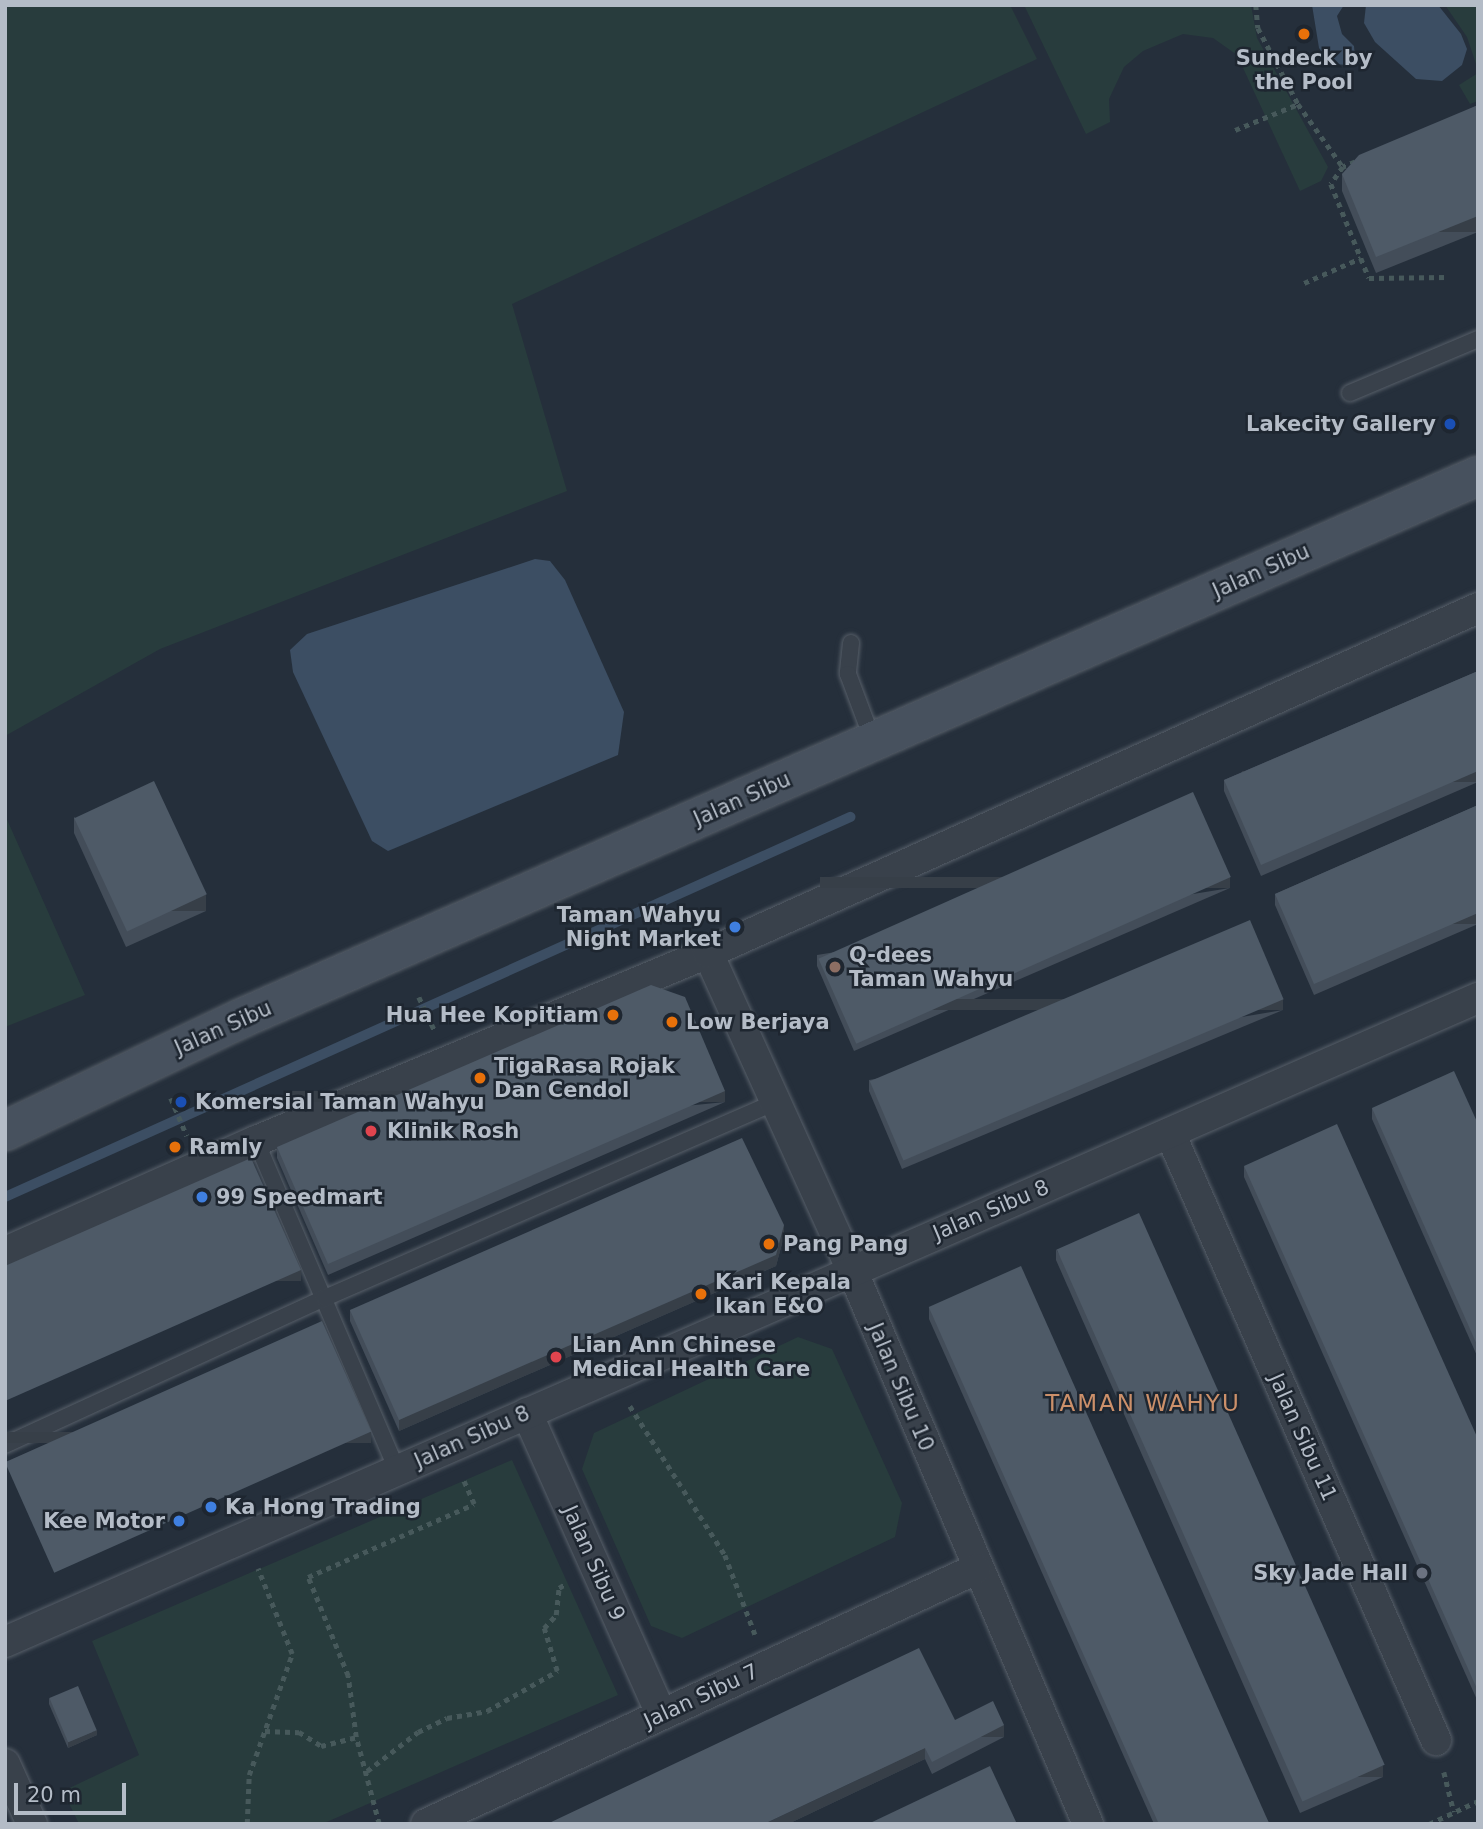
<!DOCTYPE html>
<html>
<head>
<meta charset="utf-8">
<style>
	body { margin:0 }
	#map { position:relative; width:1483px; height:1829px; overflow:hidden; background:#252f3b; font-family:"DejaVu Sans",sans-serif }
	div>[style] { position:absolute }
	.green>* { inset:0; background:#283c3d }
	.water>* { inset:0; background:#3c4e63 }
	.stream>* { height:10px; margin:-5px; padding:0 5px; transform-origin:5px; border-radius:5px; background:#3c4e63 }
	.path>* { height:4.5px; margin-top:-2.25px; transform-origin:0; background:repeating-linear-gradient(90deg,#47595b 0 5px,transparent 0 10px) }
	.roads { filter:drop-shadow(0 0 2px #575f69) drop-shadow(0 0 2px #575f69) }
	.lane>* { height:16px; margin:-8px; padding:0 8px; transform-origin:8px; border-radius:8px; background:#39414b }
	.street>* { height:30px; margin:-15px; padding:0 15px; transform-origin:15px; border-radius:15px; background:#39414b }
	.secondary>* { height:38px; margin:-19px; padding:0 19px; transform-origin:19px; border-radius:19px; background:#47515e }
	.wall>* { inset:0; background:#434d59 }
	.shaded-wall>* { inset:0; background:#373f48; transform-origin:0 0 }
	.building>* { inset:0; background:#4e5a67; transform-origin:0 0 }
	.dots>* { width:19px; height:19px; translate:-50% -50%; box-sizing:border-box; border:4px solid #1e2630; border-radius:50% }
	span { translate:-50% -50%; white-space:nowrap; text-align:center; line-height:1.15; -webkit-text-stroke:5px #1e2630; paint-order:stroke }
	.poi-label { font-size:21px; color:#b4bcc7; font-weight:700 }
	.right { translate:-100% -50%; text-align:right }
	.left { translate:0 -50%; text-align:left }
	.street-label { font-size:21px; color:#b4bcc7 }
	.neighbourhood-label { font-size:23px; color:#cc906a; letter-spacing:2px }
	.frame { position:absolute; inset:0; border:7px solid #b4bcc7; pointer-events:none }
	.scale { position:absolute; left:14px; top:1783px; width:112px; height:32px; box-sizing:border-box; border:4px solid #b4bcc7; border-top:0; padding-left:9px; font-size:21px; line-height:24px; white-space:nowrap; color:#b4bcc7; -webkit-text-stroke:5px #1e2630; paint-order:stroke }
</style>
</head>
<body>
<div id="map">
	<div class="green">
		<div style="clip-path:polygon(5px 5px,1010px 5px,1037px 59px,512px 304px,567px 491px,160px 649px,5px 736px)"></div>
		<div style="clip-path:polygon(1024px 5px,1251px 5px,1257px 38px,1328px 167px,1321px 181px,1300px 191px,1237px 55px,1213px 38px,1183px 34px,1143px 51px,1124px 67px,1109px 99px,1110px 122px,1086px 134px)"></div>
		<div style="clip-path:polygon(1445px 5px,1478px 5px,1478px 70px,1467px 37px)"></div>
		<div style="clip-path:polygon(1478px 73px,1478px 101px,1470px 104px,1459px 85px)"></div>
		<div style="clip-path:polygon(5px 815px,85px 995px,5px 1027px)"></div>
		<div style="clip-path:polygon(798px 1337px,832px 1349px,902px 1503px,895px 1537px,682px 1638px,651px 1626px,582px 1469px,594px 1433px)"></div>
		<div style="clip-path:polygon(512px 1460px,618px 1695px,322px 1824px,79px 1824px,63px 1791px,139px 1755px,92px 1641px)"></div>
	</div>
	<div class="water">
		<div style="clip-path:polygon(1312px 5px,1344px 5px,1337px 16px,1342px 34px,1354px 46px,1355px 58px,1348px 65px,1332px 64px,1319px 48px)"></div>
		<div style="clip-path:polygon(1366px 5px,1438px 5px,1461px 34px,1467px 49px,1462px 65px,1442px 81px,1416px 79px,1375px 42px,1364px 23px)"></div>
		<div style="clip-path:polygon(535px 559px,550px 561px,565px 580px,624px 712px,618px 755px,388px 851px,372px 841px,293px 672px,290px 650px,307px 634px)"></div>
	</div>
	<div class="stream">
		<div style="left:5px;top:1197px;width:927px;rotate:-24.21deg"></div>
	</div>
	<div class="path">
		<div style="left:1256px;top:5px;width:23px;rotate:85deg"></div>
		<div style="left:1258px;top:28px;width:86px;rotate:62.2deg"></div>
		<div style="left:1298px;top:104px;width:77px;rotate:54.5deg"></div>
		<div style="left:1235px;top:130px;width:68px;rotate:-22.4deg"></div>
		<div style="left:1355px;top:162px;width:13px;rotate:157deg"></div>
		<div style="left:1343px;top:167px;width:21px;rotate:125deg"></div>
		<div style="left:1331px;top:184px;width:101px;rotate:68deg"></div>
		<div style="left:1369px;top:278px;width:78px;rotate:-0.7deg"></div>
		<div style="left:1304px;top:283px;width:62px;rotate:-23.7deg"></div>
		<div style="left:419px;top:997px;width:38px;rotate:65deg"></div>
		<div style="left:171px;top:1098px;width:41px;rotate:67.2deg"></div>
		<div style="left:630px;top:1406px;width:177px;rotate:57.5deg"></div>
		<div style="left:725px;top:1555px;width:85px;rotate:69.2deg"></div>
		<div style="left:265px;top:1731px;width:34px;rotate:2deg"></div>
		<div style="left:299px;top:1732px;width:26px;rotate:32deg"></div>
		<div style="left:321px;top:1746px;width:36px;rotate:-14deg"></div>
		<div style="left:367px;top:1771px;width:64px;rotate:-37.4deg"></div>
		<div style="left:418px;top:1732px;width:32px;rotate:-26deg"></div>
		<div style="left:447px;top:1718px;width:41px;rotate:-9.9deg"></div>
		<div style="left:487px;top:1711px;width:81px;rotate:-29.7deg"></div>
		<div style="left:557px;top:1671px;width:45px;rotate:-106.8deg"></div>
		<div style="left:544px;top:1628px;width:18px;rotate:-47deg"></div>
		<div style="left:556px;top:1615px;width:27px;rotate:-84deg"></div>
		<div style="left:559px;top:1588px;width:9px;rotate:-32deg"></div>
		<div style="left:1444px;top:1772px;width:41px;rotate:76deg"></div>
		<div style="left:247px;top:1824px;width:49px;rotate:-87.7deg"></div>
		<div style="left:249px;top:1775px;width:128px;rotate:-70.4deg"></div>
		<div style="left:292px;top:1654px;width:92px;rotate:-111.8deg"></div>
		<div style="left:379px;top:1824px;width:90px;rotate:-104.8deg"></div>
		<div style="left:356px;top:1737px;width:62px;rotate:-97.5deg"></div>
		<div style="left:348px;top:1676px;width:107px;rotate:-112deg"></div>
		<div style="left:308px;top:1577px;width:181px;rotate:-23.7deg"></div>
		<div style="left:474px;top:1504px;width:27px;rotate:-114deg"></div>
		<div style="left:1429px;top:1824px;width:54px;rotate:-25.1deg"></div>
	</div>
	<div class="roads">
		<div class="lane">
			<div style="left:1350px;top:393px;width:139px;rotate:-22.9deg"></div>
			<div style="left:851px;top:643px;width:31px;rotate:96deg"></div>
			<div style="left:848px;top:674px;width:72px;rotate:69.5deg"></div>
			<div style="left:256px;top:1141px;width:358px;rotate:66.8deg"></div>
			<div style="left:5px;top:1445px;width:352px;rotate:-24.7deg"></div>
			<div style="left:325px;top:1298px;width:490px;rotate:-23.5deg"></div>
		</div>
		<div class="street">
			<div style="left:708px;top:953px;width:348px;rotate:65.6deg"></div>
			<div style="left:852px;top:1270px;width:602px;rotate:66.93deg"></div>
			<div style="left:1170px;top:1133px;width:663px;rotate:66.34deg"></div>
			<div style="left:5px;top:1252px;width:274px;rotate:-23.9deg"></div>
			<div style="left:256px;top:1141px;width:490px;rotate:-22.6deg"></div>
			<div style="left:708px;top:953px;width:844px;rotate:-24.13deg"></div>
			<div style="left:527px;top:1413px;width:329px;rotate:66deg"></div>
			<div style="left:5px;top:1642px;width:1608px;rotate:-23.62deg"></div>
			<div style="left:5px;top:1764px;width:66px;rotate:65.8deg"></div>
			<div style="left:426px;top:1824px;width:606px;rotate:-24.87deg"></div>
		</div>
		<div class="secondary">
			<div style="left:5px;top:1131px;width:263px;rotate:-25.5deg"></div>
			<div style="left:242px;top:1018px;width:1350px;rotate:-23.68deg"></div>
		</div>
	</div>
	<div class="wall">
		<div style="clip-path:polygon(1478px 105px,1478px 232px,1376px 273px,1342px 191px,1342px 174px)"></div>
		<div style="clip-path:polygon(1478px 671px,1478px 782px,1261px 876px,1224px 791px,1224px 780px)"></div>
		<div style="clip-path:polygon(1478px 805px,1478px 924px,1314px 995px,1275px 905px,1275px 894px)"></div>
		<div style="clip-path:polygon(74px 817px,206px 911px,126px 947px,74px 833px)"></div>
		<div style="clip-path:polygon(1230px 888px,854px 1051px,817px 966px,817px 955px)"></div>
		<div style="clip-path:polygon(1283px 1010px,902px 1169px,869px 1091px,869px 1080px)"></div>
		<div style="clip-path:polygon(725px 1102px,328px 1275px,277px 1158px,277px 1147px)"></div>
		<div style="clip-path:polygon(1372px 1108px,1478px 1124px,1478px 1358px,1372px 1119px)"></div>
		<div style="clip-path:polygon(1244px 1166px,1478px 1439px,1478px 1702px,1244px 1177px)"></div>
		<div style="clip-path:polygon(784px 1236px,776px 1266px,399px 1431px,350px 1321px,350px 1310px)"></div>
		<div style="clip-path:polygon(1056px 1249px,1383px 1777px,1300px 1813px,1056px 1260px)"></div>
		<div style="clip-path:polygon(929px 1307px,1270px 1824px,1154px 1824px,929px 1319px)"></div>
		<div style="clip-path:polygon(49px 1698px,97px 1735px,68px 1748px,49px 1704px)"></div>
		<div style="clip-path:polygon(955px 1720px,1004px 1737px,932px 1774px,925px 1759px,788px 1824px)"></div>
	</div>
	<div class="shaded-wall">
		<div style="left:1478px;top:216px;width:16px;height:110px;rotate:90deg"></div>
		<div style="left:1478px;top:771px;width:11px;height:236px;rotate:90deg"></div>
		<div style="left:1230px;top:877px;width:11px;height:410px;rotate:90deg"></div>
		<div style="left:206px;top:895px;width:16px;height:88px;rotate:90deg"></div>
		<div style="left:1478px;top:913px;width:11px;height:179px;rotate:90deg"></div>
		<div style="left:1283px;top:999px;width:11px;height:413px;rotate:90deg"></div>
		<div style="left:725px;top:1091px;width:11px;height:433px;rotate:90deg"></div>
		<div style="clip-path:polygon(784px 1225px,784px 1236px,776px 1266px,399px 1431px,399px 1420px)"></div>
		<div style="left:301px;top:1270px;width:11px;height:324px;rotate:90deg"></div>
		<div style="left:371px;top:1432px;width:11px;height:401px;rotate:90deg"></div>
		<div style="left:1004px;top:1725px;width:12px;height:81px;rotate:90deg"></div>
		<div style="clip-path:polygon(97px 1730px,97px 1735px,68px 1748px,68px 1742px)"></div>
		<div style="clip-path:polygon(925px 1748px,925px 1759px,788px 1824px,764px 1824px)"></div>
		<div style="left:1383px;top:1766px;width:11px;height:90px;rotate:90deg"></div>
	</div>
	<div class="building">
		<div style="clip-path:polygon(1478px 105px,1478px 216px,1376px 257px,1342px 174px,1359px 155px)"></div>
		<div style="clip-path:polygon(1478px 671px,1478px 771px,1261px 865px,1224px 780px)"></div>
		<div style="left:154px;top:781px;width:125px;height:88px;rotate:65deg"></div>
		<div style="left:1193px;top:792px;width:93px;height:410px;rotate:66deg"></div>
		<div style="clip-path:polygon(1478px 805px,1478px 913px,1314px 984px,1275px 894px)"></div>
		<div style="left:1250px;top:920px;width:86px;height:413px;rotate:67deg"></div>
		<div style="clip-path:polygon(651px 985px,685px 997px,725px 1091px,328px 1264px,277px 1147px)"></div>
		<div style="clip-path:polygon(1454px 1071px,1478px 1124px,1478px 1347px,1372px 1108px)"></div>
		<div style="clip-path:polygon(1337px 1124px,1478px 1439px,1478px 1691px,1244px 1166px)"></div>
		<div style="clip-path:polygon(742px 1138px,784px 1225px,776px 1255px,399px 1420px,350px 1310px)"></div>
		<div style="clip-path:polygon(251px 1158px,301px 1270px,5px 1401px,5px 1266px)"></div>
		<div style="left:1139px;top:1213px;width:604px;height:90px;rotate:66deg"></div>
		<div style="left:1021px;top:1266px;width:611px;height:101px;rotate:66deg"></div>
		<div style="left:322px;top:1321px;width:121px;height:347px;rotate:66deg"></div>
		<div style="clip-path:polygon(919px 1648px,955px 1720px,993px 1701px,1004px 1725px,932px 1762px,925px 1748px,764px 1824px,547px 1824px)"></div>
		<div style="left:78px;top:1686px;width:48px;height:31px;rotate:67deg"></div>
		<div style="clip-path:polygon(990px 1766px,1017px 1824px,868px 1824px)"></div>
	</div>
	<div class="dots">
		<div style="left:1304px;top:34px;background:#e8710a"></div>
		<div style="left:1450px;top:424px;background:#1a4fb4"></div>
		<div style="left:735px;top:927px;background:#3f7fe0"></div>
		<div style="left:835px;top:967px;background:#8d6e63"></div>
		<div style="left:613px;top:1015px;background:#e8710a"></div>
		<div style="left:672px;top:1022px;background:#e8710a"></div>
		<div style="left:480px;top:1078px;background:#e8710a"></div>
		<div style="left:181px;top:1102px;background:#1a4fb4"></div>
		<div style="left:371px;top:1131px;background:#e0444e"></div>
		<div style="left:175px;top:1147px;background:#e8710a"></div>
		<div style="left:202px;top:1197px;background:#3f7fe0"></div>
		<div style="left:769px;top:1244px;background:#e8710a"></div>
		<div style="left:701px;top:1294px;background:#e8710a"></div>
		<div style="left:556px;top:1357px;background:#e0444e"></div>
		<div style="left:211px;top:1507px;background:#3f7fe0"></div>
		<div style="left:179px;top:1521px;background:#3f7fe0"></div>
		<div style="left:1422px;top:1573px;background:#6b7280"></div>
	</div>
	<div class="poi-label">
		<span style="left:1304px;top:70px">Sundeck by<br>the Pool</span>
		<span class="right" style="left:1436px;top:424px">Lakecity Gallery</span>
		<span class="right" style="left:721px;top:927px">Taman Wahyu<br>Night Market</span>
		<span class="left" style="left:849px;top:967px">Q-dees<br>Taman Wahyu</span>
		<span class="right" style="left:599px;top:1015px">Hua Hee Kopitiam</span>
		<span class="left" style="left:686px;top:1022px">Low Berjaya</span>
		<span class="left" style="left:494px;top:1078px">TigaRasa Rojak<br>Dan Cendol</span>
		<span class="left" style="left:195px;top:1102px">Komersial Taman Wahyu</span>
		<span class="left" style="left:387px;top:1131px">Klinik Rosh</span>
		<span class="left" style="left:189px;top:1147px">Ramly</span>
		<span class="left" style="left:216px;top:1197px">99 Speedmart</span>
		<span class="left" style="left:783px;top:1244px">Pang Pang</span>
		<span class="left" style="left:715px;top:1294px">Kari Kepala<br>Ikan E&amp;O</span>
		<span class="left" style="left:572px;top:1357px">Lian Ann Chinese<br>Medical Health Care</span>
		<span class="left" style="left:225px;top:1507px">Ka Hong Trading</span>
		<span class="right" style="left:165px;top:1521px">Kee Motor</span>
		<span class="right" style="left:1408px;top:1573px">Sky Jade Hall</span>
	</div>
	<div class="street-label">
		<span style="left:1261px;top:571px;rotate:-24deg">Jalan Sibu</span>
		<span style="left:742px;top:799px;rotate:-24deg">Jalan Sibu</span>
		<span style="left:223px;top:1028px;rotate:-24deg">Jalan Sibu</span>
		<span style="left:991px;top:1210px;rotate:-23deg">Jalan Sibu 8</span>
		<span style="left:901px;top:1387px;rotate:67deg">Jalan Sibu 10</span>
		<span style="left:472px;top:1437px;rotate:-24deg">Jalan Sibu 8</span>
		<span style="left:1303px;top:1437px;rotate:66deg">Jalan Sibu 11</span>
		<span style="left:594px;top:1563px;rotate:66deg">Jalan Sibu 9</span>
		<span style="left:701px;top:1696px;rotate:-25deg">Jalan Sibu 7</span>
	</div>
	<div class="neighbourhood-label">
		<span style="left:1143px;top:1403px">TAMAN WAHYU</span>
	</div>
	<div class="frame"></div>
	<div class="scale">20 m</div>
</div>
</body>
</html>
